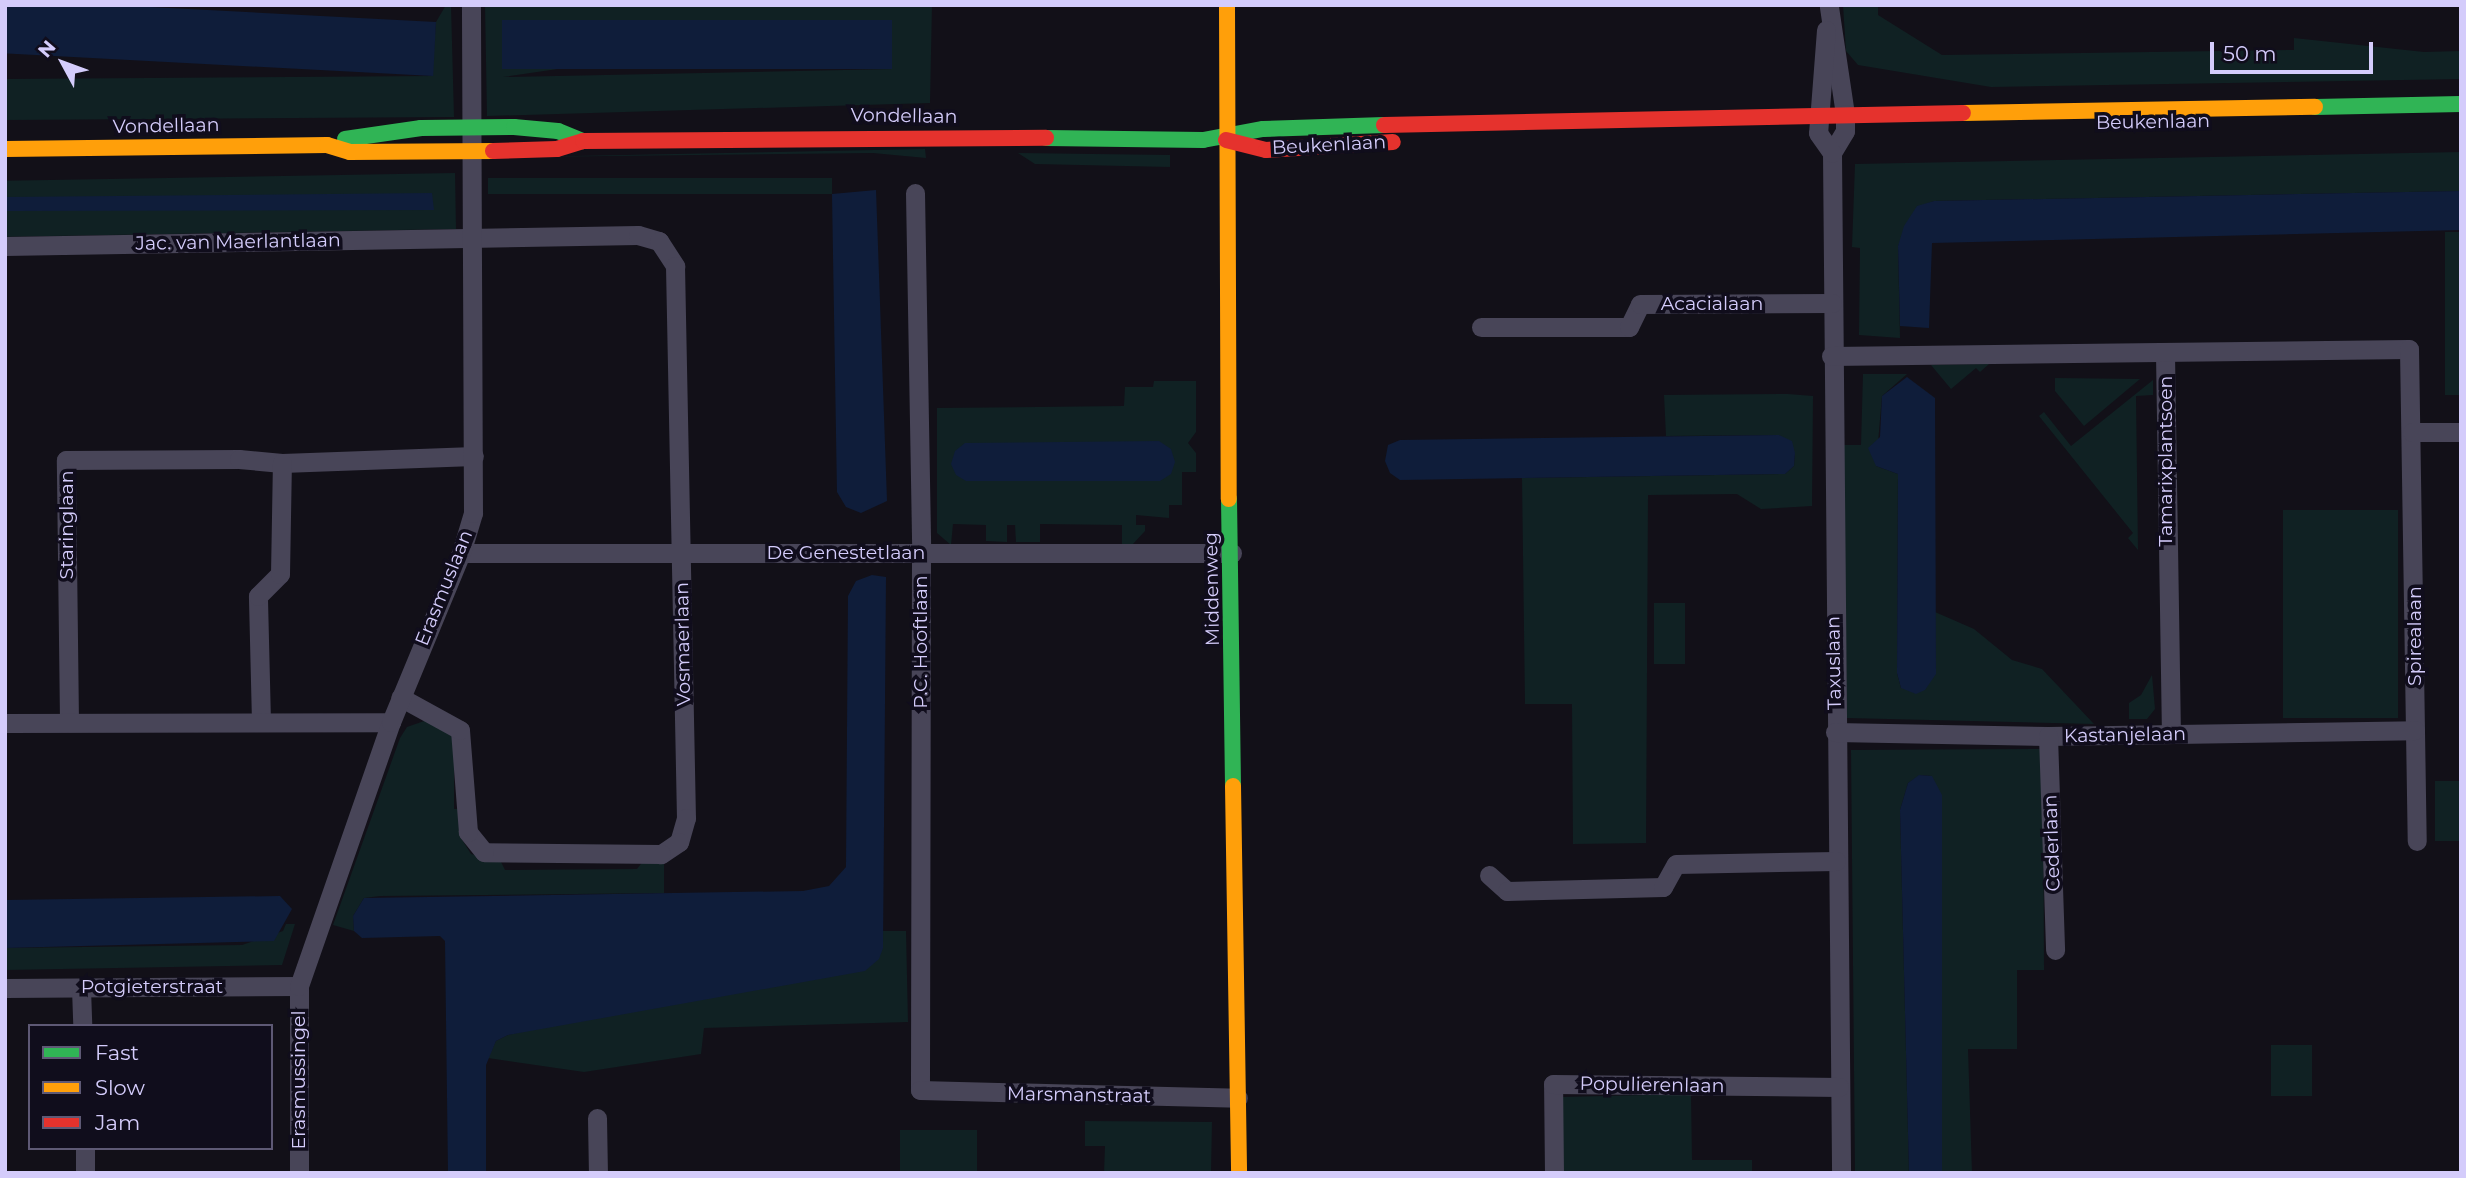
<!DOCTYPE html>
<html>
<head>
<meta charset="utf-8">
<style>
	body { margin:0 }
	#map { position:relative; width:2466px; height:1178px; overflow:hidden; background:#121018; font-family:Montserrat,sans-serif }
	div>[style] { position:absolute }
	.green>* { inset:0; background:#102123; transform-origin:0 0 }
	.water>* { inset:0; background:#0f1d3a; transform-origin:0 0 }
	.street>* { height:19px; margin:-9.5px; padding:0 9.5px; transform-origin:9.5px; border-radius:9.5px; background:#484558 }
	.fast>* { height:16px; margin:-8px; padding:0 8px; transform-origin:8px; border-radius:8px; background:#30b455 }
	.slow>* { height:16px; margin:-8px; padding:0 8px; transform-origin:8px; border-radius:8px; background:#ff9f0a }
	.jam>* { height:16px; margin:-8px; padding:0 8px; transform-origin:8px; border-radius:8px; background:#e5322d }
	span { translate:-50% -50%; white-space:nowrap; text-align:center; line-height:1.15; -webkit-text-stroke:7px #100d1c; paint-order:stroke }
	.street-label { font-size:19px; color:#d4ccfb }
	.frame { position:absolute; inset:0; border:7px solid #d4ccfb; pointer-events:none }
	.legend { position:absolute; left:28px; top:1024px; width:245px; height:126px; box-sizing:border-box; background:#100d1c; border:2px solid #5e5975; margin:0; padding:9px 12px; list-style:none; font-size:21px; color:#d4ccfb }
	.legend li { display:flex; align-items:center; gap:14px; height:35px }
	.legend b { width:35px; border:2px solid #5e5975 }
	.north { position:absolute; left:28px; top:28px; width:70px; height:70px; -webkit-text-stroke:5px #100d1c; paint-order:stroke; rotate:311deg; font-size:19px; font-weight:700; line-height:28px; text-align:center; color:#d4ccfb }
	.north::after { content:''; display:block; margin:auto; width:24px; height:32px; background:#d4ccfb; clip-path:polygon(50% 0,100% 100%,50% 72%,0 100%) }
	.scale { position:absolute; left:2210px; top:42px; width:163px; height:32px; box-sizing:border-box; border:4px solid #d4ccfb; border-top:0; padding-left:9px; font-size:21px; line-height:24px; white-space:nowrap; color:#d4ccfb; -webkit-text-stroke:5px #100d1c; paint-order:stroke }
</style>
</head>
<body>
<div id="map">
	<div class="green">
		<div style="clip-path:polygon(446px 5px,451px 5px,454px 117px,5px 120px,5px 79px,432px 76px,436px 22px)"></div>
		<div style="clip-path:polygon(evenodd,485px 5px,932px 5px,930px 103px,487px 116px,485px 5px,891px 20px,892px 69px,503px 77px,891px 20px)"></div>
		<div style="clip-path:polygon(1843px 5px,1878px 5px,1878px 15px,1942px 55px,2294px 50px,2294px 38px,2424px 52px,2461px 51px,2461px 79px,1991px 87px,1858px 65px,1846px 51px)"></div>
		<div style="clip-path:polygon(925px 149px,926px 158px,873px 153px,522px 157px)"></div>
		<div style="clip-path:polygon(2461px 152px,2461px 191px,1934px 201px,1917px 207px,1898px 246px,1900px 338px,1859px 335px,1860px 248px,1852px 247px,1855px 164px)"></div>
		<div style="clip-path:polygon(1018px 153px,1170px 155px,1170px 167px,1035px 164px)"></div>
		<div style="left:455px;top:173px;width:56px;height:450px;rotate:89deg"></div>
		<div style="left:832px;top:178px;width:16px;height:344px;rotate:90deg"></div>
		<div style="left:2461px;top:232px;width:163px;height:16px;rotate:90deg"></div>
		<div style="clip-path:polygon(1989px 364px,1980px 372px,1976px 368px,1951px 389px,1931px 365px)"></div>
		<div style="clip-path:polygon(1863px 374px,1907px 374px,1882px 396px,1876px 466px,1898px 474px,1897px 673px,1901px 688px,1936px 674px,1935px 612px,1974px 629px,2012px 660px,2042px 669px,2094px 724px,1847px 718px,1843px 445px,1861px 445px)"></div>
		<div style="clip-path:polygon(2055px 378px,2140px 379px,2084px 426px,2055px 391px)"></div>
		<div style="clip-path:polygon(2153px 380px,2153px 395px,2136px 396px,2138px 550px,2128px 538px,2133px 533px,2039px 416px,2044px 412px,2071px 446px)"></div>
		<div style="clip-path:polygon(1154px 381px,1196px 381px,1196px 432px,1188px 443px,1196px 453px,1196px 472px,1182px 472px,1182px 505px,1169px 505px,1169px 518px,1136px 515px,1136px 525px,1145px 525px,1145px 531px,1132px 545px,1122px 545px,1122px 525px,1040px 524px,1040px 542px,1016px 542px,1015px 525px,1007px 525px,1007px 542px,986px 541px,986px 525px,953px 524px,951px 545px,937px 533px,937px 408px,1124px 406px,1125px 387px,1153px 387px)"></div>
		<div style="clip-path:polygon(1788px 394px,1813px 396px,1812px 506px,1761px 509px,1737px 494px,1648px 495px,1646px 843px,1573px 844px,1572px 704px,1525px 704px,1522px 478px,1785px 474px,1794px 466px,1795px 453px,1779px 435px,1666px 436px,1664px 395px)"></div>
		<div style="left:2283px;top:510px;width:115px;height:208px"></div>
		<div style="left:1654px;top:603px;width:31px;height:61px"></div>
		<div style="clip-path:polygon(2152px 675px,2155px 709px,2147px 719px,2129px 719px,2129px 703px,2141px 695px)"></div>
		<div style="clip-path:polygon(427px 720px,454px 735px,454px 809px,460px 809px,461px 838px,471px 854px,501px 862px,505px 870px,637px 869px,644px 860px,664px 860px,664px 893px,380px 896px,364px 898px,353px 916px,354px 931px,333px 925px,400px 738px,407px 727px)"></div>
		<div style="clip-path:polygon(2043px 749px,2044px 970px,2017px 970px,2017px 1049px,1968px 1049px,1972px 1173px,1942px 1173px,1932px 776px,1920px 775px,1908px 783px,1900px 810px,1909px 1173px,1855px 1173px,1851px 750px)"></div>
		<div style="left:2435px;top:781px;width:26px;height:60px"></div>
		<div style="clip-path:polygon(286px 924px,295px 924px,282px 965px,5px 970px,5px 948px,242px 945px,283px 931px)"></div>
		<div style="clip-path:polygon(883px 931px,906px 931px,908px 1022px,704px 1028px,701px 1054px,584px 1072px,488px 1058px,496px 1041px,508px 1035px,883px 948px)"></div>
		<div style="left:2271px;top:1045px;width:41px;height:51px"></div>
		<div style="clip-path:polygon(1691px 1094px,1692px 1160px,1752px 1160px,1752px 1173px,1561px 1173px,1561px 1097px)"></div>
		<div style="clip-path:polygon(1085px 1121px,1212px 1122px,1211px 1173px,1104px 1173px,1105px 1146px,1085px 1146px)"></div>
		<div style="left:900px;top:1130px;width:77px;height:44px"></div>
	</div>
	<div class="water">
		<div style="left:892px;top:20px;width:49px;height:390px;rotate:90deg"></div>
		<div style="left:436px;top:22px;width:54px;height:431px;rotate:93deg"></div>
		<div style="clip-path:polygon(876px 190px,887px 501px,861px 513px,846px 507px,837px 492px,832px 194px)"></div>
		<div style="clip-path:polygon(2461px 191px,2461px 230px,1932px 243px,1929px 328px,1900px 326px,1898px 246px,1904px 226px,1917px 206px,1934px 201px)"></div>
		<div style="clip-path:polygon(432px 193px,434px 210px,5px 211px,5px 197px)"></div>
		<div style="clip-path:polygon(1907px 377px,1935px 398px,1936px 674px,1925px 690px,1916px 694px,1901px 688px,1897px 673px,1898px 474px,1876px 466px,1868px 448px,1880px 437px,1882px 396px)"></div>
		<div style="clip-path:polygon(1779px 435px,1792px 441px,1795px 453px,1794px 466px,1785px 474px,1400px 480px,1390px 473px,1385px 461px,1388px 445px,1400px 440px)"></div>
		<div style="clip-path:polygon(1159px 441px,1171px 449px,1175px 462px,1171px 474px,1160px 481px,966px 481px,956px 475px,951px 464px,955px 451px,965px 443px)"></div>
		<div style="clip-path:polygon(872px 575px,886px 577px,883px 948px,879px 959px,865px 971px,508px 1035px,496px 1041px,486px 1065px,486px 1173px,448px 1173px,445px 941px,440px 936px,362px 938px,354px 931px,353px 916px,364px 898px,803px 891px,829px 886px,846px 867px,848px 596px,856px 581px)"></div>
		<div style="clip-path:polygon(1919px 775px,1932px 776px,1942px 795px,1942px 1173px,1909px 1173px,1900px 810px,1908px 783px)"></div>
		<div style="clip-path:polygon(280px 896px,292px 909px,274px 941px,5px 948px,5px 900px)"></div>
	</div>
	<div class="street">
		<div style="left:1829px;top:7px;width:108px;rotate:81.5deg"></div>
		<div style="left:1845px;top:114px;width:17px;rotate:90deg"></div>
		<div style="left:1845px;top:131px;width:26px;rotate:121deg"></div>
		<div style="left:1832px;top:153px;width:1020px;rotate:89.49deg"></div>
		<div style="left:1826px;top:30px;width:103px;rotate:94.4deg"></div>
		<div style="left:1818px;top:133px;width:24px;rotate:55deg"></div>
		<div style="left:915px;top:193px;width:360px;rotate:89deg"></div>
		<div style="left:921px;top:553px;width:537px;rotate:90.11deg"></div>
		<div style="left:920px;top:1090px;width:318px;rotate:1.4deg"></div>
		<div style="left:5px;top:246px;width:633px;rotate:-1deg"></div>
		<div style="left:638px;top:235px;width:22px;rotate:16deg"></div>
		<div style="left:659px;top:241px;width:30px;rotate:57deg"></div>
		<div style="left:675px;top:266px;width:552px;rotate:88.86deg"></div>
		<div style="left:686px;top:818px;width:25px;rotate:106deg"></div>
		<div style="left:679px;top:842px;width:22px;rotate:146deg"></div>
		<div style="left:661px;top:854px;width:177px;rotate:-179.4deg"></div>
		<div style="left:484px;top:852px;width:26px;rotate:-129deg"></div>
		<div style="left:468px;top:832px;width:102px;rotate:-94.5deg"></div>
		<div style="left:460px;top:730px;width:68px;rotate:-151.2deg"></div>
		<div style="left:1481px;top:327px;width:148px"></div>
		<div style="left:1629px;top:327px;width:25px;rotate:-64deg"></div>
		<div style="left:1640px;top:304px;width:192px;rotate:-0.3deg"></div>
		<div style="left:2165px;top:354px;width:380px;rotate:89.1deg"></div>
		<div style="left:1831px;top:356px;width:578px;rotate:-0.69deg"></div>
		<div style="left:2409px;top:349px;width:492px;rotate:89.1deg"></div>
		<div style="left:2412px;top:432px;width:49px"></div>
		<div style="left:461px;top:553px;width:771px"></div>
		<div style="left:69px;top:721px;width:261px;rotate:-90.7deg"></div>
		<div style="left:66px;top:460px;width:173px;rotate:-0.3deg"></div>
		<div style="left:239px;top:459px;width:43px;rotate:5.3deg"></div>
		<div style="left:282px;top:463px;width:192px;rotate:-2.1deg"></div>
		<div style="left:261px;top:722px;width:126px;rotate:-91.4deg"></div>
		<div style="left:258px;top:596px;width:31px;rotate:-45deg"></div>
		<div style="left:280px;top:574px;width:111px;rotate:-89deg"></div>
		<div style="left:5px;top:723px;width:386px;rotate:-0.1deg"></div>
		<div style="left:1835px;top:732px;width:213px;rotate:1.1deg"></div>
		<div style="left:2048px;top:736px;width:367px;rotate:-0.9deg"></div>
		<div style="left:2048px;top:736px;width:214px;rotate:88.1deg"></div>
		<div style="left:1489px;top:875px;width:24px;rotate:42deg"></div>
		<div style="left:1507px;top:891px;width:156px;rotate:-1.5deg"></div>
		<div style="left:1663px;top:887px;width:26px;rotate:-61deg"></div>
		<div style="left:1676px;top:864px;width:160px;rotate:-1.1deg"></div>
		<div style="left:5px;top:988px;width:294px;rotate:-0.4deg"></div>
		<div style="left:81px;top:988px;width:38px;rotate:88deg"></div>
		<div style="left:597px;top:1118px;width:55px;rotate:89deg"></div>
		<div style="left:85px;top:1148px;width:25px;rotate:90deg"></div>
		<div style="left:299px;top:1173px;width:187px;rotate:-90deg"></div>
		<div style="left:299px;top:986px;width:280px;rotate:-70.8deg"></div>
		<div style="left:391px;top:722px;width:183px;rotate:-67.5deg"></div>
		<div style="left:461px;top:553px;width:42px;rotate:-73.3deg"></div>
		<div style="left:473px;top:513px;width:508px;rotate:-90.23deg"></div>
		<div style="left:1554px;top:1173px;width:89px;rotate:-90.6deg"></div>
		<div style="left:1553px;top:1084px;width:286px;rotate:0.6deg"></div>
	</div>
	<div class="fast">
		<div style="left:2315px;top:107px;width:146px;rotate:-1.2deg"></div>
		<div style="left:1046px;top:138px;width:157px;rotate:0.7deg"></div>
		<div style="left:1203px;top:140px;width:61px;rotate:-10.4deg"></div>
		<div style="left:1263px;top:129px;width:121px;rotate:-1.9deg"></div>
		<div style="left:345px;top:139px;width:77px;rotate:-8.2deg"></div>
		<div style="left:421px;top:128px;width:93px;rotate:-0.6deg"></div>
		<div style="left:514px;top:127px;width:44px;rotate:5.2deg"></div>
		<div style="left:558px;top:131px;width:27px;rotate:22deg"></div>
		<div style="left:1229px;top:499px;width:287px;rotate:89.2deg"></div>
	</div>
	<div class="slow">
		<div style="left:1227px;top:5px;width:494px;rotate:89.8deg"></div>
		<div style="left:1963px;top:113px;width:352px;rotate:-1deg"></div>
		<div style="left:5px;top:149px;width:322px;rotate:-0.7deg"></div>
		<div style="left:327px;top:145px;width:24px;rotate:17deg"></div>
		<div style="left:350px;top:152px;width:143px;rotate:-0.4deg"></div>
		<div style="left:1233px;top:786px;width:387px;rotate:89.1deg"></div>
	</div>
	<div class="jam">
		<div style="left:1384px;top:125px;width:579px;rotate:-1.19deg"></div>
		<div style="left:1226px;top:140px;width:41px;rotate:14deg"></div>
		<div style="left:1266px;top:150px;width:127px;rotate:-3.6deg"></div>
		<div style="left:493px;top:151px;width:64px;rotate:-1.8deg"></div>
		<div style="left:557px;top:149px;width:27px;rotate:-17deg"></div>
		<div style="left:583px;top:141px;width:463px;rotate:-0.4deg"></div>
	</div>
	<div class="street-label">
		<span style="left:904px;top:116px;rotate:1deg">Vondellaan</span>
		<span style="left:2153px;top:122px;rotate:-1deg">Beukenlaan</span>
		<span style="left:166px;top:126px;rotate:-1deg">Vondellaan</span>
		<span style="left:1329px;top:145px;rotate:-3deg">Beukenlaan</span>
		<span style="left:238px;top:242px;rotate:-1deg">Jac. van Maerlantlaan</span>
		<span style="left:1712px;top:304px">Acacialaan</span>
		<span style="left:2166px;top:461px;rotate:-90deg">Tamarixplantsoen</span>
		<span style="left:67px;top:525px;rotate:-90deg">Staringlaan</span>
		<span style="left:846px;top:553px">De Genestetlaan</span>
		<span style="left:444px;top:588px;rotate:-68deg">Erasmuslaan</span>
		<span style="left:1212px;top:589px;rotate:-91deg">Middenweg</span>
		<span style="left:2415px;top:636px;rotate:-90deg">Spirealaan</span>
		<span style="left:921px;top:642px;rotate:-90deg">P.C. Hooftlaan</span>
		<span style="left:683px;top:644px;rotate:-91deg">Vosmaerlaan</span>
		<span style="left:1834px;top:663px;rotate:-91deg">Taxuslaan</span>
		<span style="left:2125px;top:735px;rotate:-1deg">Kastanjelaan</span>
		<span style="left:2052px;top:843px;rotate:-92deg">Cederlaan</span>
		<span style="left:152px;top:987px">Potgieterstraat</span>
		<span style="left:299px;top:1080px;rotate:-90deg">Erasmussingel</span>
		<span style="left:1652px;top:1085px;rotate:1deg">Populierenlaan</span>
		<span style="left:1079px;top:1095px;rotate:1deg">Marsmanstraat</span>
	</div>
	<div class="frame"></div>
	<ul class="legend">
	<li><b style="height:9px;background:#30b455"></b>Fast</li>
	<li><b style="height:9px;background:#ff9f0a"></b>Slow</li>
	<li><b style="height:9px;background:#e5322d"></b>Jam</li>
	</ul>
	<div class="north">N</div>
	<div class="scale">50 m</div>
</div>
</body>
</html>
